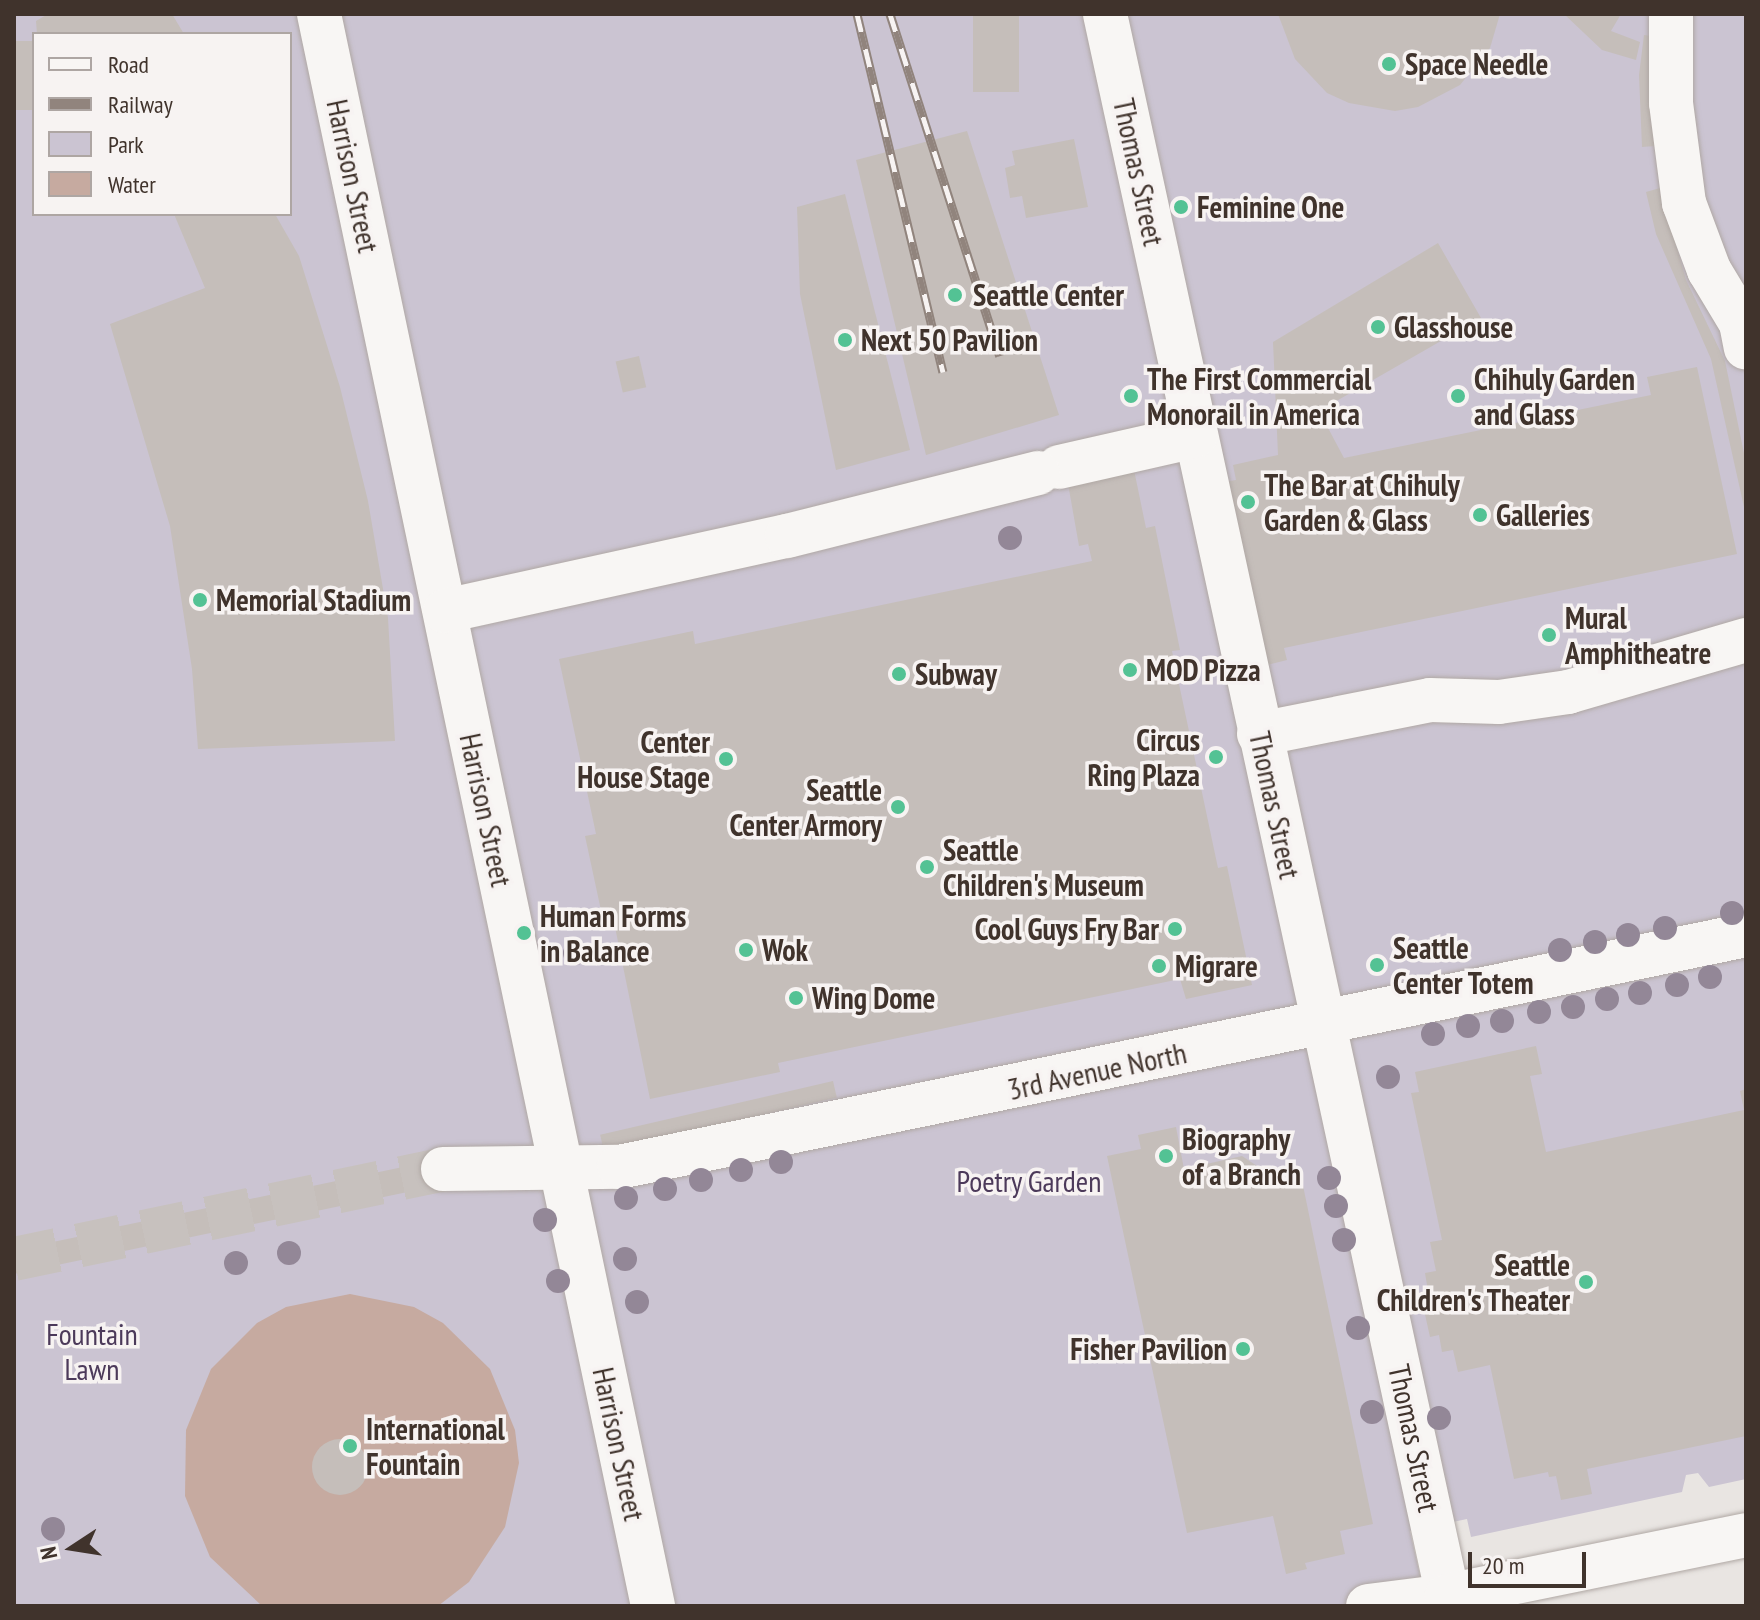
<!DOCTYPE html>
<html>
<head>
<meta charset="utf-8">
<style>
	body { margin:0 }
	#map { position:relative; width:1760px; height:1620px; overflow:hidden; background:#e9e5e2; font-family:"PT Sans Narrow",sans-serif }
	div>[style] { position:absolute }
	.green>* { inset:0; background:#cbc4d2 }
	.water>* { inset:0; background:#c6aaa0 }
	.building>* { inset:0; background:#c5beba; transform-origin:0 0 }
	.round { border-radius:50% }
	.minor-tunnel>* { height:44px; margin-top:-22px; transform-origin:0; background:repeating-linear-gradient(90deg,#c7c1be 0 44px,transparent 0 66px) }
	.roads { filter:drop-shadow(0 0 2px #b0a8a4) drop-shadow(0 0 2px #b0a8a4) }
	.minor>* { height:44px; margin:-22px; padding:0 22px; transform-origin:22px; border-radius:22px; background:#f8f6f4 }
	.rail>* { height:9px; margin-top:-4.5px; transform-origin:0; background:repeating-linear-gradient(90deg,#f7f3f2 0 18px,#91847d 0 36px); box-sizing:border-box; border-block:2px solid #91847d }
	.trees>* { width:24px; height:24px; margin:-12px; border-radius:50%; background:#938797 }
	.dots>* { width:22px; height:22px; translate:-50% -50%; box-sizing:border-box; border:4px solid #f7f3f2; border-radius:50% }
	span { translate:-50% -50%; white-space:nowrap; text-align:center; line-height:1.15; -webkit-text-stroke:7px #f7f3f2; paint-order:stroke }
	.poi-label { font-size:30px; color:#40332c; font-weight:700 }
	.left { translate:0 -50%; text-align:left }
	.right { translate:-100% -50%; text-align:right }
	.street-label { font-size:30px; color:#40332c }
	.park-label { font-size:30px; color:#4c3a5a }
	.frame { position:absolute; inset:0; border:16px solid #40332c; pointer-events:none }
	.legend { position:absolute; left:32px; top:32px; width:260px; height:184px; box-sizing:border-box; background:#f7f3f2; border:2px solid #aea6a3; margin:0; padding:10px 14px; list-style:none; font-size:24px; color:#40332c }
	.legend li { display:flex; align-items:center; gap:16px; height:40px }
	.legend b { width:40px; border:2px solid #aea6a3 }
	.north { position:absolute; left:32px; top:1508px; width:80px; height:80px; -webkit-text-stroke:6px #f7f3f2; paint-order:stroke; rotate:258deg; font-size:22px; font-weight:700; line-height:32px; text-align:center; color:#40332c }
	.north::after { content:''; display:block; margin:auto; width:28px; height:36px; background:#40332c; clip-path:polygon(50% 0,100% 100%,50% 72%,0 100%) }
	.scale { position:absolute; left:1468px; top:1552px; width:118px; height:36px; box-sizing:border-box; border:4px solid #40332c; border-top:0; padding-left:10px; font-size:24px; line-height:28px; white-space:nowrap; color:#40332c; -webkit-text-stroke:6px #f7f3f2; paint-order:stroke }
</style>
</head>
<body>
<div id="map">
	<div class="green">
		<div style="clip-path:polygon(evenodd,14px 14px,1746px 14px,1746px 1479px,1709px 1487px,1698px 1473px,1686px 1475px,1682px 1492px,1471px 1537px,1467px 1519px,1410px 1531px,1427px 1606px,14px 1606px,14px 14px,34px 34px,290px 34px,290px 214px,34px 214px,34px 34px)"></div>
	</div>
	<div class="water">
		<div style="clip-path:polygon(350px 1294px,414px 1307px,443px 1323px,490px 1369px,515px 1430px,519px 1463px,505px 1527px,469px 1582px,438px 1606px,262px 1606px,210px 1557px,185px 1496px,186px 1430px,211px 1369px,257px 1323px,286px 1307px)"></div>
	</div>
	<div class="building">
		<div style="clip-path:polygon(48px 14px,172px 14px,184px 34px,37px 34px,36px 21px)"></div>
		<div style="left:973px;top:14px;width:46px;height:78px"></div>
		<div style="clip-path:polygon(1278px 14px,1500px 14px,1490px 48px,1460px 85px,1418px 107px,1395px 111px,1349px 103px,1327px 93px,1295px 59px)"></div>
		<div style="clip-path:polygon(1564px 14px,1621px 14px,1611px 31px,1640px 42px,1636px 60px,1602px 50px)"></div>
		<div style="clip-path:polygon(1644px 35px,1658px 37px,1655px 146px,1642px 147px,1639px 75px)"></div>
		<div style="left:34px;top:41px;width:69px;height:20px;rotate:90deg"></div>
		<div style="clip-path:polygon(967px 131px,1059px 415px,926px 455px,856px 160px)"></div>
		<div style="clip-path:polygon(1074px 139px,1088px 207px,1026px 218px,1022px 196px,1010px 198px,1005px 168px,1015px 165px,1012px 151px)"></div>
		<div style="clip-path:polygon(1660px 188px,1686px 280px,1725px 361px,1746px 463px,1746px 516px,1711px 359px,1656px 234px,1646px 192px)"></div>
		<div style="clip-path:polygon(845px 194px,910px 450px,836px 470px,800px 294px,797px 207px)"></div>
		<div style="clip-path:polygon(174px 214px,275px 214px,299px 256px,340px 387px,368px 501px,388px 618px,395px 741px,198px 749px,192px 669px,170px 526px,110px 324px,205px 288px)"></div>
		<div style="clip-path:polygon(1438px 243px,1481px 318px,1319px 411px,1344px 458px,1651px 395px,1647px 377px,1697px 367px,1737px 554px,1284px 648px,1287px 660px,1263px 666px,1225px 482px,1236px 480px,1233px 465px,1278px 455px,1273px 342px)"></div>
		<div style="left:639px;top:356px;width:32px;height:24px;rotate:77deg"></div>
		<div style="clip-path:polygon(1133px 465px,1146px 528px,1155px 526px,1180px 650px,1172px 651px,1218px 868px,1227px 866px,1252px 985px,1186px 999px,1180px 979px,778px 1063px,780px 1072px,650px 1099px,615px 927px,605px 929px,585px 836px,596px 834px,559px 659px,693px 631px,695px 644px,1092px 561px,1088px 544px,1079px 546px,1067px 478px)"></div>
		<div style="clip-path:polygon(1536px 1046px,1542px 1074px,1530px 1076px,1546px 1152px,1744px 1110px,1740px 1091px,1746px 1089px,1746px 1436px,1587px 1469px,1592px 1494px,1561px 1500px,1556px 1476px,1549px 1477px,1548px 1472px,1514px 1479px,1490px 1365px,1458px 1372px,1453px 1350px,1442px 1352px,1439px 1335px,1430px 1337px,1420px 1292px,1428px 1291px,1425px 1273px,1436px 1271px,1430px 1242px,1442px 1240px,1411px 1093px,1419px 1092px,1415px 1072px)"></div>
		<div style="left:833px;top:1081px;width:17px;height:239px;rotate:77deg"></div>
		<div style="clip-path:polygon(1176px 1127px,1184px 1169px,1242px 1156px,1272px 1176px,1300px 1171px,1373px 1524px,1340px 1531px,1345px 1554px,1305px 1563px,1307px 1569px,1286px 1574px,1273px 1516px,1187px 1533px,1107px 1156px,1141px 1149px,1138px 1135px)"></div>
		<div style="clip-path:polygon(441px 1159px,446px 1184px,14px 1274px,14px 1250px,101px 1232px,99px 1222px,114px 1220px,116px 1227px)"></div>
		<div class="round" style="left:312px;top:1439px;width:56px;height:56px"></div>
	</div>
	<div class="minor-tunnel">
		<div style="left:14px;top:1259px;width:438px;rotate:-11.8deg"></div>
	</div>
	<div class="roads">
		<div class="minor">
			<div style="left:319px;top:14px;width:1627px;rotate:78.15deg"></div>
			<div style="left:1105px;top:14px;width:1629px;rotate:77.77deg"></div>
			<div style="left:1671px;top:14px;width:89px;rotate:90deg"></div>
			<div style="left:1671px;top:103px;width:101px;rotate:82.6deg"></div>
			<div style="left:1684px;top:203px;width:72px;rotate:69.5deg"></div>
			<div style="left:1709px;top:270px;width:62px;rotate:58.9deg"></div>
			<div style="left:1741px;top:323px;width:25px;rotate:79deg"></div>
			<div style="left:1059px;top:467px;width:140px;rotate:-12.8deg"></div>
			<div style="left:445px;top:611px;width:350px;rotate:-12.4deg"></div>
			<div style="left:787px;top:536px;width:259px;rotate:-14.1deg"></div>
			<div style="left:1259px;top:734px;width:174px;rotate:-11.2deg"></div>
			<div style="left:1430px;top:700px;width:69px;rotate:1.7deg"></div>
			<div style="left:1499px;top:702px;width:70px;rotate:-8.2deg"></div>
			<div style="left:1568px;top:692px;width:185px;rotate:-16.3deg"></div>
			<div style="left:443px;top:1169px;width:176px;rotate:-0.7deg"></div>
			<div style="left:619px;top:1167px;width:1151px;rotate:-11.63deg"></div>
			<div style="left:1368px;top:1606px;width:80px;rotate:-7.2deg"></div>
			<div style="left:1447px;top:1596px;width:305px;rotate:-11.5deg"></div>
		</div>
	</div>
	<div class="rail">
		<div style="left:857px;top:14px;width:368px;rotate:76.5deg"></div>
		<div style="left:890px;top:14px;width:359px;rotate:72.2deg"></div>
	</div>
	<div class="trees">
		<div style="left:1010px;top:538px"></div>
		<div style="left:1732px;top:913px"></div>
		<div style="left:1665px;top:928px"></div>
		<div style="left:1628px;top:935px"></div>
		<div style="left:1595px;top:942px"></div>
		<div style="left:1560px;top:950px"></div>
		<div style="left:575px;top:953px"></div>
		<div style="left:1710px;top:977px"></div>
		<div style="left:1677px;top:985px"></div>
		<div style="left:1640px;top:993px"></div>
		<div style="left:1607px;top:999px"></div>
		<div style="left:1573px;top:1007px"></div>
		<div style="left:1539px;top:1012px"></div>
		<div style="left:1502px;top:1021px"></div>
		<div style="left:1468px;top:1026px"></div>
		<div style="left:1433px;top:1034px"></div>
		<div style="left:1388px;top:1077px"></div>
		<div style="left:781px;top:1162px"></div>
		<div style="left:741px;top:1170px"></div>
		<div style="left:1329px;top:1178px"></div>
		<div style="left:701px;top:1180px"></div>
		<div style="left:665px;top:1189px"></div>
		<div style="left:626px;top:1198px"></div>
		<div style="left:1336px;top:1206px"></div>
		<div style="left:545px;top:1220px"></div>
		<div style="left:1344px;top:1240px"></div>
		<div style="left:289px;top:1253px"></div>
		<div style="left:625px;top:1259px"></div>
		<div style="left:236px;top:1263px"></div>
		<div style="left:558px;top:1281px"></div>
		<div style="left:637px;top:1302px"></div>
		<div style="left:1358px;top:1328px"></div>
		<div style="left:1372px;top:1412px"></div>
		<div style="left:1439px;top:1418px"></div>
		<div style="left:53px;top:1529px"></div>
	</div>
	<div class="dots">
		<div style="left:1389px;top:64px;background:#53c294"></div>
		<div style="left:1181px;top:207px;background:#53c294"></div>
		<div style="left:955px;top:295px;background:#53c294"></div>
		<div style="left:1378px;top:327px;background:#53c294"></div>
		<div style="left:845px;top:340px;background:#53c294"></div>
		<div style="left:1131px;top:396px;background:#53c294"></div>
		<div style="left:1458px;top:396px;background:#53c294"></div>
		<div style="left:1248px;top:502px;background:#53c294"></div>
		<div style="left:1480px;top:515px;background:#53c294"></div>
		<div style="left:200px;top:600px;background:#53c294"></div>
		<div style="left:1549px;top:635px;background:#53c294"></div>
		<div style="left:1130px;top:670px;background:#53c294"></div>
		<div style="left:899px;top:674px;background:#53c294"></div>
		<div style="left:1216px;top:757px;background:#53c294"></div>
		<div style="left:726px;top:759px;background:#53c294"></div>
		<div style="left:898px;top:807px;background:#53c294"></div>
		<div style="left:927px;top:867px;background:#53c294"></div>
		<div style="left:1175px;top:929px;background:#53c294"></div>
		<div style="left:524px;top:933px;background:#53c294"></div>
		<div style="left:746px;top:950px;background:#53c294"></div>
		<div style="left:1377px;top:965px;background:#53c294"></div>
		<div style="left:1159px;top:966px;background:#53c294"></div>
		<div style="left:796px;top:998px;background:#53c294"></div>
		<div style="left:1166px;top:1156px;background:#53c294"></div>
		<div style="left:1586px;top:1282px;background:#53c294"></div>
		<div style="left:1243px;top:1349px;background:#53c294"></div>
		<div style="left:350px;top:1446px;background:#53c294"></div>
	</div>
	<div class="poi-label">
		<span class="left" style="left:1405px;top:64px">Space Needle</span>
		<span class="left" style="left:1197px;top:207px">Feminine One</span>
		<span class="left" style="left:973px;top:295px">Seattle Center</span>
		<span class="left" style="left:1394px;top:327px">Glasshouse</span>
		<span class="left" style="left:861px;top:340px">Next 50 Pavilion</span>
		<span class="left" style="left:1147px;top:396px">The First Commercial<br>Monorail in America</span>
		<span class="left" style="left:1474px;top:396px">Chihuly Garden<br>and Glass</span>
		<span class="left" style="left:1264px;top:502px">The Bar at Chihuly<br>Garden &amp; Glass</span>
		<span class="left" style="left:1496px;top:515px">Galleries</span>
		<span class="left" style="left:216px;top:600px">Memorial Stadium</span>
		<span class="left" style="left:1565px;top:635px">Mural<br>Amphitheatre</span>
		<span class="left" style="left:1146px;top:670px">MOD Pizza</span>
		<span class="left" style="left:915px;top:674px">Subway</span>
		<span class="right" style="left:1200px;top:757px">Circus<br>Ring Plaza</span>
		<span class="right" style="left:710px;top:759px">Center<br>House Stage</span>
		<span class="right" style="left:882px;top:807px">Seattle<br>Center Armory</span>
		<span class="left" style="left:943px;top:867px">Seattle<br>Children's Museum</span>
		<span class="left" style="left:540px;top:933px">Human Forms<br>in Balance</span>
		<span class="right" style="left:1159px;top:929px">Cool Guys Fry Bar</span>
		<span class="left" style="left:1393px;top:965px">Seattle<br>Center Totem</span>
		<span class="left" style="left:762px;top:950px">Wok</span>
		<span class="left" style="left:1175px;top:966px">Migrare</span>
		<span class="left" style="left:812px;top:998px">Wing Dome</span>
		<span class="left" style="left:1182px;top:1156px">Biography<br>of a Branch</span>
		<span class="right" style="left:1570px;top:1282px">Seattle<br>Children's Theater</span>
		<span class="right" style="left:1227px;top:1349px">Fisher Pavilion</span>
		<span class="left" style="left:366px;top:1446px">International<br>Fountain</span>
	</div>
	<div class="street-label">
		<span style="left:1139px;top:172px;rotate:78deg">Thomas Street</span>
		<span style="left:353px;top:176px;rotate:78deg">Harrison Street</span>
		<span style="left:1275px;top:805px;rotate:78deg">Thomas Street</span>
		<span style="left:486px;top:810px;rotate:78deg">Harrison Street</span>
		<span style="left:1097px;top:1071px;rotate:-12deg">3rd Avenue North</span>
		<span style="left:1414px;top:1438px;rotate:78deg">Thomas Street</span>
		<span style="left:619px;top:1444px;rotate:78deg">Harrison Street</span>
	</div>
	<div class="park-label">
		<span style="left:1029px;top:1181px">Poetry Garden</span>
		<span style="left:92px;top:1351px">Fountain<br>Lawn</span>
	</div>
	<div class="frame"></div>
	<ul class="legend">
	<li><b style="height:10px;background:#f8f6f4"></b>Road</li>
	<li><b style="height:10px;background:#91847d"></b>Railway</li>
	<li><b style="height:22px;background:#cbc4d2"></b>Park</li>
	<li><b style="height:22px;background:#c6aaa0"></b>Water</li>
	</ul>
	<div class="north">N</div>
	<div class="scale">20 m</div>
</div>
</body>
</html>
